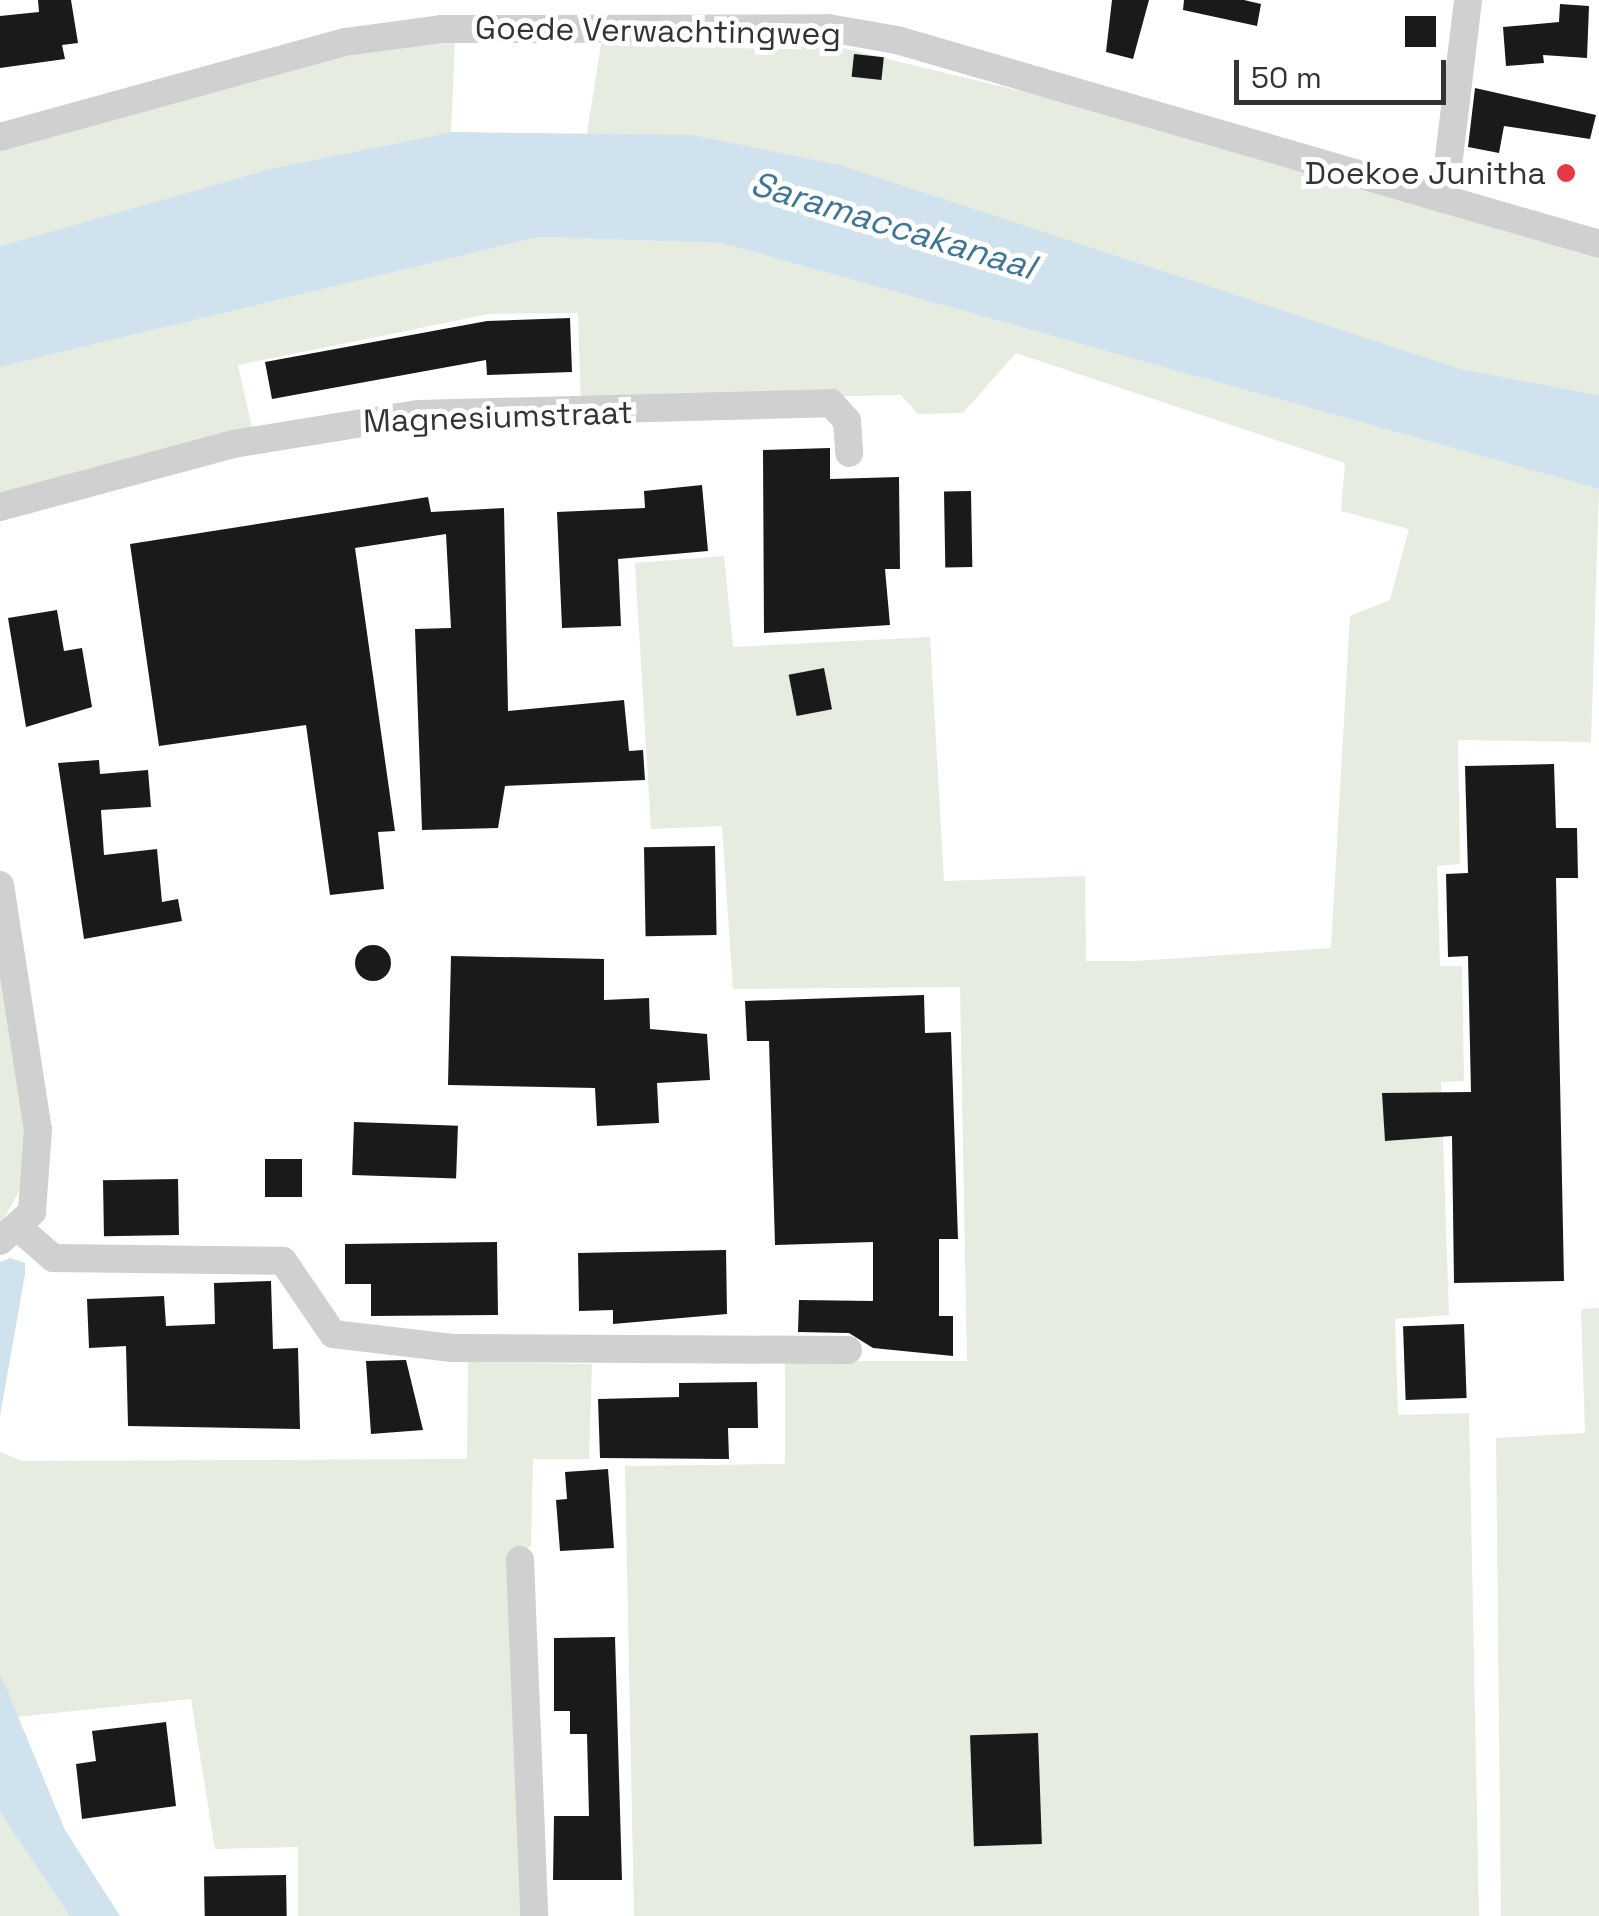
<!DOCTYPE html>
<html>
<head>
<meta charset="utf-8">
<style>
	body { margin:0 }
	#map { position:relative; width:1599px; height:1916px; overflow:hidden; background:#fff; font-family:"Space Grotesk",sans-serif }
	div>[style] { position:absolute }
	.green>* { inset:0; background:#e6ecdf }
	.water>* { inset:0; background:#cfe2ee }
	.building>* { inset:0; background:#1a1a1a; transform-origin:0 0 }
	.round { border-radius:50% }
	.minor>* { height:28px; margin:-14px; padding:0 14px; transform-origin:14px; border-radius:14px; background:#d0d0d0 }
	.dots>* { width:28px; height:28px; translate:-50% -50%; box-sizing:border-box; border:5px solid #fff; border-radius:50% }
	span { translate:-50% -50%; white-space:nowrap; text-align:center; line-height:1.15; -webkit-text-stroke:10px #fff; paint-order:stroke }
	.street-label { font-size:32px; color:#333 }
	.poi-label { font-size:32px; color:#333 }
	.right { translate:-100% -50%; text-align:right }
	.water-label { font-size:35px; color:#3f7597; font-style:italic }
	.scale { position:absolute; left:1234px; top:60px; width:212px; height:45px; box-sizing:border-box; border:5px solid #333; border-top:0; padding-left:12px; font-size:30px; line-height:35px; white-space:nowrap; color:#333; -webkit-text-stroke:8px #fff; paint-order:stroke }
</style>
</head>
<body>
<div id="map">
	<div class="green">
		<div style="clip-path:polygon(805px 39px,1091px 108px,1599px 259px,1599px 395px,1460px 369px,587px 133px,601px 44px)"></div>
		<div style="clip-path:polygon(455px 42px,451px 132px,274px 168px,0 246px,0 148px,367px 51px)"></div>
		<div style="clip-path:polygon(539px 237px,721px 243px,1599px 489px,1591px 742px,1458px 740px,1460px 864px,1437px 866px,1440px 966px,1462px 966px,1464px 1081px,1441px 1082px,1449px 1315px,1395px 1319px,1398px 1415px,1469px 1413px,1479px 1916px,634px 1916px,625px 1466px,785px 1464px,785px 1361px,967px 1361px,960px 987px,733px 989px,722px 826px,651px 829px,635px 563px,724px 556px,733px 647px,930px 637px,944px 881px,1085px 876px,1086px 961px,1134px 961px,1331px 948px,1350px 616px,1390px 600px,1409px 529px,1341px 511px,1345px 463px,1016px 353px,963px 413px,918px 414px,901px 395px,581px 402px,578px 313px,489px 314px,238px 365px,252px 428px,0 497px,0 367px)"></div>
		<div style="clip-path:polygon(0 972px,28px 1149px,24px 1183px,0 1225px)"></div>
		<div style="clip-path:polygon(1599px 1308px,1599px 1916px,1501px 1916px,1496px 1438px,1585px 1433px,1581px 1309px)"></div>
		<div style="clip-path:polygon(468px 1362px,592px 1364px,589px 1459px,533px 1459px,531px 1547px,509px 1550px,523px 1916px,298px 1916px,298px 1847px,215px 1849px,191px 1699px,15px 1717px,0 1673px,0 1452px,23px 1461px,467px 1459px)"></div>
		<div style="clip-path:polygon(0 1812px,44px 1872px,70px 1916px,0 1916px)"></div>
	</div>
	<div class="water">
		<div style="clip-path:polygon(451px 132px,692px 135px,840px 165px,1460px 369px,1599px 395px,1599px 489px,721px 243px,539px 237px,0 367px,0 246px,274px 168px)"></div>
		<div style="clip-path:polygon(10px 1258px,25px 1263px,25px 1274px,0 1416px,0 1262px)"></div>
		<div style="clip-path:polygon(0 1673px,65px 1830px,120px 1916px,70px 1916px,0 1812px)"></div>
	</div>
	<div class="building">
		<div style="clip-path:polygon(38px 0,71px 0,78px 43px,62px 45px,65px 59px,0 68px,0 16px,39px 12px)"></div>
		<div style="clip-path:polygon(1112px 0,1149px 0,1133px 59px,1106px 52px)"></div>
		<div style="clip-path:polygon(1184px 0,1244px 0,1261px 4px,1257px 26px,1183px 10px)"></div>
		<div style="clip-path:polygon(1560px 4px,1589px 6px,1587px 58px,1543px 55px,1544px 63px,1506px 66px,1503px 27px,1559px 22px)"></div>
		<div style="left:1405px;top:16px;width:31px;height:31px"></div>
		<div style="left:854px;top:54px;width:30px;height:23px;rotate:6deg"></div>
		<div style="clip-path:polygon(1475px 88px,1596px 115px,1590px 139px,1504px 126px,1499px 153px,1468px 147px)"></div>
		<div style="clip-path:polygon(570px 318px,572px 372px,487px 375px,486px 360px,272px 399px,265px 362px,487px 321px)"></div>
		<div style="clip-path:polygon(830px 448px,830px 479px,899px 477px,900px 569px,885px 569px,890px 625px,764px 633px,763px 450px)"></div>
		<div style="clip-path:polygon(702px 485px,708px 551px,618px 559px,621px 626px,562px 628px,557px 512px,645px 508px,644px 491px)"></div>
		<div style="left:971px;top:491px;width:76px;height:27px;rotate:89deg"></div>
		<div style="clip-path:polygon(428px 497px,431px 512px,504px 508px,508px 711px,624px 700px,629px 751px,643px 750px,645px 780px,505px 786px,498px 828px,422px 830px,415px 629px,451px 628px,446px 534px,355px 548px,395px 831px,378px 832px,384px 889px,330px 895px,306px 725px,159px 746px,130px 544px)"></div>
		<div style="clip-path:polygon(57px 610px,64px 651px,82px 648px,92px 707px,26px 727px,8px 618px)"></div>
		<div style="left:824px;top:668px;width:42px;height:36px;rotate:79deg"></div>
		<div style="clip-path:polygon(99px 760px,100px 774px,148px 770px,151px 807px,101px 810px,104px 855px,157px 849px,162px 902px,178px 899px,182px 921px,84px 939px,58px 763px)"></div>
		<div style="clip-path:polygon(1554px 764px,1556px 828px,1577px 828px,1578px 878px,1556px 878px,1564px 1281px,1454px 1283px,1452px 1136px,1385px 1141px,1382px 1093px,1471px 1092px,1468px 956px,1448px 957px,1446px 874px,1468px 873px,1465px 766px)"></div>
		<div style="left:715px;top:846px;width:89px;height:71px;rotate:89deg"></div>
		<div class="round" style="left:355px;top:945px;width:36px;height:36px"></div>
		<div style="clip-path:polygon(451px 956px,604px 959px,604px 1000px,649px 998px,650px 1029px,707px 1034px,710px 1080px,657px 1083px,659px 1123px,597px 1126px,595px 1088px,448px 1085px)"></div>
		<div style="clip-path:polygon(924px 995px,925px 1033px,951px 1032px,958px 1239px,939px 1239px,939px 1316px,953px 1316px,953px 1356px,873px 1348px,849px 1333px,798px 1332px,799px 1300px,873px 1301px,873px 1242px,775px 1245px,769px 1041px,747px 1041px,745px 1001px)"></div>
		<div style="left:354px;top:1122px;width:104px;height:53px;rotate:2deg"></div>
		<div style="left:265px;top:1159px;width:37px;height:38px"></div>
		<div style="left:178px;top:1179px;width:56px;height:75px;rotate:89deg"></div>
		<div style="clip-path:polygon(497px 1242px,498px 1315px,371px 1316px,371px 1284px,345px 1284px,345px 1244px)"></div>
		<div style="clip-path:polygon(726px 1250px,727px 1314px,613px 1324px,613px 1310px,579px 1311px,578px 1253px)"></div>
		<div style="clip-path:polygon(271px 1281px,273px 1349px,298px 1348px,300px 1429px,128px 1426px,126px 1346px,89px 1348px,87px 1299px,164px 1296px,166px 1326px,215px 1324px,214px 1283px)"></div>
		<div style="left:1464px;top:1324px;width:74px;height:61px;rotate:88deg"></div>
		<div style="clip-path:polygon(406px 1360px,423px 1430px,371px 1434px,366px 1361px)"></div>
		<div style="clip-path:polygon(757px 1382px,758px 1428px,728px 1428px,729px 1459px,600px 1458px,598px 1399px,679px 1397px,679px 1383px)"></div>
		<div style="clip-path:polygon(608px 1469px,614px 1548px,560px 1551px,556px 1500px,567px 1499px,565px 1472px)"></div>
		<div style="clip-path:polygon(615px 1637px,622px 1880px,553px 1880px,554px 1816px,589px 1816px,587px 1734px,570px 1734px,570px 1711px,554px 1711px,554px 1638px)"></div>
		<div style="clip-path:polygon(166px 1722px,176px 1806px,82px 1819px,76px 1764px,96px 1761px,92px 1731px)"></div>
		<div style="left:1038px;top:1733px;width:111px;height:68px;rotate:88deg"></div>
		<div style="left:286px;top:1875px;width:41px;height:82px;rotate:89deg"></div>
	</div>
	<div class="minor">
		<div style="left:0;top:137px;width:358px;rotate:-15.4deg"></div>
		<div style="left:345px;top:42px;width:97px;rotate:-7.7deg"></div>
		<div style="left:441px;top:29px;width:387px;rotate:-0.1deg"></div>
		<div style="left:828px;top:28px;width:70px;rotate:9.9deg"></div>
		<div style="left:897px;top:40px;width:731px;rotate:16.2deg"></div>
		<div style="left:1444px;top:199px;width:200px;rotate:-83.1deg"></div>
		<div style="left:0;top:507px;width:241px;rotate:-15.1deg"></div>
		<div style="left:233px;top:444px;width:188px;rotate:-9.2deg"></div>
		<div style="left:419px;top:414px;width:412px;rotate:-1.5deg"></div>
		<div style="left:831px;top:403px;width:24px;rotate:48deg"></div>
		<div style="left:847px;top:421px;width:32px;rotate:86deg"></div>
		<div style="left:0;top:885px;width:248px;rotate:81.2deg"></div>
		<div style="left:38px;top:1130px;width:82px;rotate:94.2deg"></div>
		<div style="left:32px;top:1212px;width:43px;rotate:137.8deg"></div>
		<div style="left:20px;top:1229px;width:44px;rotate:41.3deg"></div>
		<div style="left:53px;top:1258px;width:230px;rotate:0.7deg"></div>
		<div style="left:283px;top:1261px;width:88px;rotate:55.6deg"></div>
		<div style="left:333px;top:1334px;width:120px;rotate:6.7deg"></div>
		<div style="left:452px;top:1348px;width:396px;rotate:0.3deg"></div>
		<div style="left:520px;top:1560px;width:356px;rotate:87.7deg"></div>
	</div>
	<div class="dots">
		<div style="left:1566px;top:173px;background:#e63946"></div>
	</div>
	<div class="street-label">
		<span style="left:658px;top:31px;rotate:1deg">Goede Verwachtingweg</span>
		<span style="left:498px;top:417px;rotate:-2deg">Magnesiumstraat</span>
	</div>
	<div class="poi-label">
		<span class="right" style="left:1546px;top:173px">Doekoe Junitha</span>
	</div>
	<div class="water-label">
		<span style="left:893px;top:225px;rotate:17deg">Saramaccakanaal</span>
	</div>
	<div class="scale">50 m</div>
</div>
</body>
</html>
